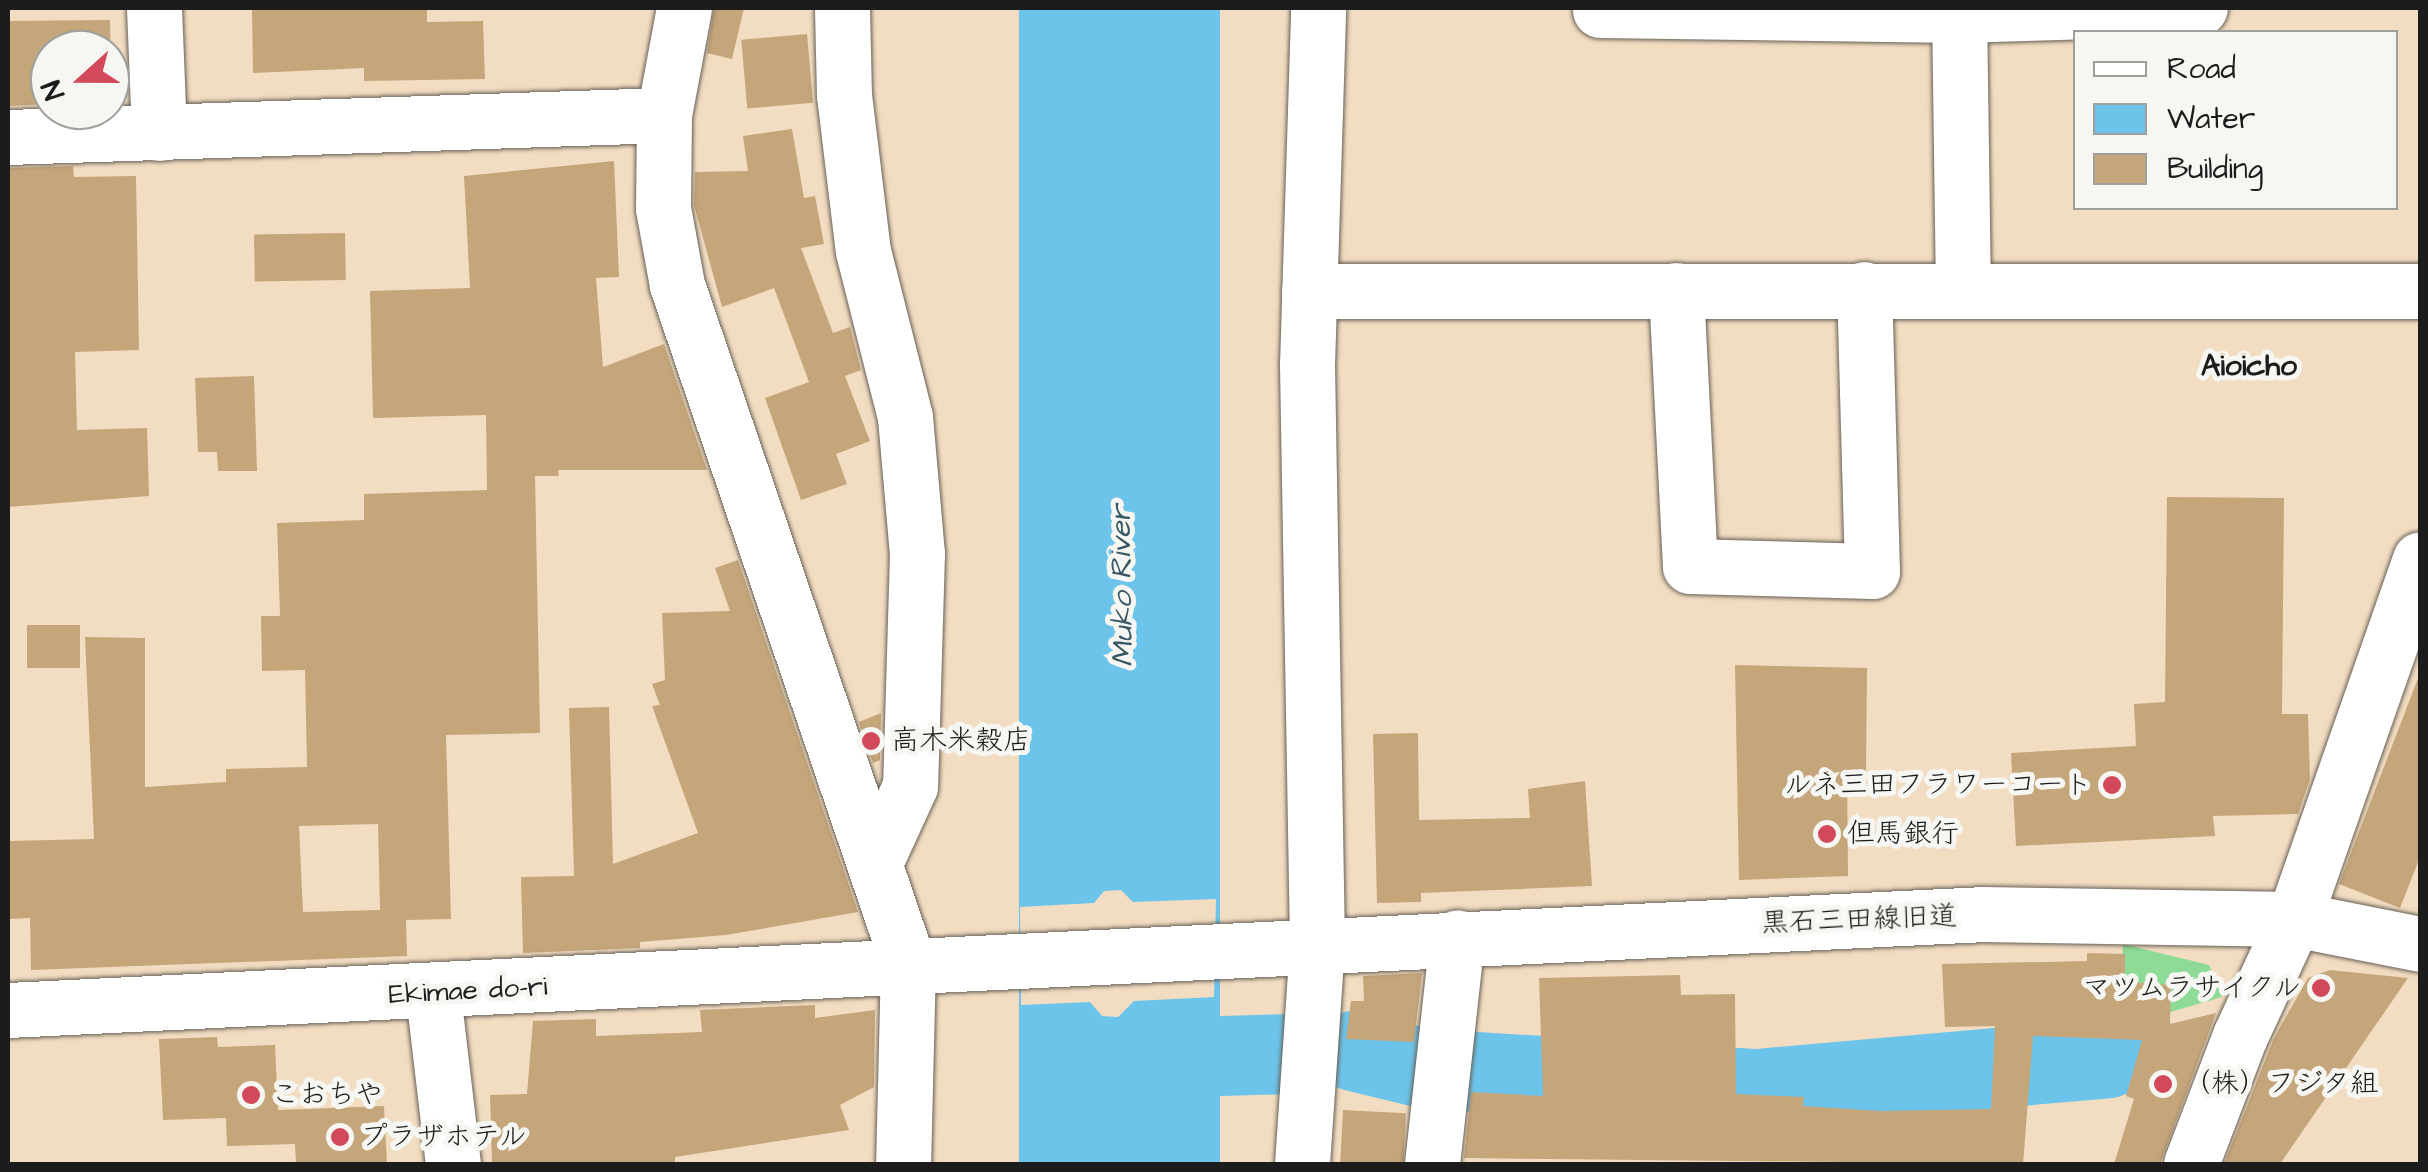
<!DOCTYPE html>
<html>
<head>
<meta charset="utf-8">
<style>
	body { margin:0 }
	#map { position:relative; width:2428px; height:1172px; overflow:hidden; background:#f3ddc2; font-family:"Architects Daughter","Klee One",sans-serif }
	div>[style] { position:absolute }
	.green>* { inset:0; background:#8eda97 }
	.water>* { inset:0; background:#6dc4ea; transform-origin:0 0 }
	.pier>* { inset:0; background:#f3ddc2 }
	.river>* { height:80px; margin:-40px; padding:0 40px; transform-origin:40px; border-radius:40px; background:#6dc4ea }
	.building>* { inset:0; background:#c5a57a; transform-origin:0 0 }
	.roads { filter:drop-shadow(0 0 2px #676056) drop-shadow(0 0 2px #676056) }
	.minor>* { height:55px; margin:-27.5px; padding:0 27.5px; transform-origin:27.5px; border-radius:27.5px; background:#fff }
	.dots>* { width:28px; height:28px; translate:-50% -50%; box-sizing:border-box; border:5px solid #f6f6f2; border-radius:50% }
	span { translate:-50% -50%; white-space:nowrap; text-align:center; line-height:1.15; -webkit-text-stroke:10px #f6f6f2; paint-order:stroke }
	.poi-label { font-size:28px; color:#1c1c1c }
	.left { translate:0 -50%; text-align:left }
	.right { translate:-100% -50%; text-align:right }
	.street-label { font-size:28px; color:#1c1c1c }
	.neighbourhood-label { font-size:30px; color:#1c1c1c; font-weight:700 }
	.water-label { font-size:30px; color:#385764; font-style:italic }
	.frame { position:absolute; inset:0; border:10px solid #1c1c1c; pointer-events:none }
	.legend { position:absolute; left:2073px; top:30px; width:325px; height:180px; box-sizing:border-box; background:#f6f6f2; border:2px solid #9f9f9c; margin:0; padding:12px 18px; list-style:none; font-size:30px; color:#1c1c1c }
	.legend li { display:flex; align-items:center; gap:20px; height:50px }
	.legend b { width:50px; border:2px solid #9f9f9c }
	.north { position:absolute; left:30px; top:30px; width:100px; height:100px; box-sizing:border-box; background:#f6f6f2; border:2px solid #9f9f9c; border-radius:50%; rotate:249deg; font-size:28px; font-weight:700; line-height:40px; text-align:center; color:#1c1c1c }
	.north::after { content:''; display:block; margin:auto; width:35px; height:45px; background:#d1495b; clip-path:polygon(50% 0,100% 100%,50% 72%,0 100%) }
</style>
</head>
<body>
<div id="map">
	<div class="green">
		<div style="clip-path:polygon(2123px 944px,2209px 965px,2222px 997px,2119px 1027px)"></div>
	</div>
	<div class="water">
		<div style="left:1019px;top:8px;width:201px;height:1156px"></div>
	</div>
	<div class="pier">
		<div style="clip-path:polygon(1121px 890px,1133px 902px,1216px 899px,1214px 997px,1134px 1001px,1118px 1017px,1102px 1016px,1090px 1002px,1021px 1005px,1020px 907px,1094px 903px,1104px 891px)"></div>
	</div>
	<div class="river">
		<div style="left:1353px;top:1051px;width:76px;rotate:13.7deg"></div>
		<div style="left:1427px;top:1069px;width:331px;rotate:3.5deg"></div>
		<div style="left:1757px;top:1089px;width:352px;rotate:-5deg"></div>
		<div style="left:2108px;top:1058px;width:32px;rotate:-22deg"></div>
		<div style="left:1123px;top:1059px;width:164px;rotate:-1.7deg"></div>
	</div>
	<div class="building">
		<div style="clip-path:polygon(252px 8px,427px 8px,427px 22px,483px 21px,485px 79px,364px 81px,364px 68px,253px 73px)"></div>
		<div style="clip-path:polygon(714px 8px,744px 8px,732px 59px,707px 53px)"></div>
		<div style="clip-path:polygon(110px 20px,112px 102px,110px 50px,50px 50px,50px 104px,8px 106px,8px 21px)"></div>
		<div style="left:807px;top:34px;width:69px;height:66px;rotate:85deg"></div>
		<div style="clip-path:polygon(792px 129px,804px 198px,815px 196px,824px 244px,801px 248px,833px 333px,850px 327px,861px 370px,845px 376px,870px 441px,836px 454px,847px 484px,801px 500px,765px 398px,809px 382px,774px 288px,722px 307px,694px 205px,695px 172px,748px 171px,743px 136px)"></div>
		<div style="clip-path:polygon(evenodd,614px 161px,619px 277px,596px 278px,603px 367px,664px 344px,707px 470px,558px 470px,559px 476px,535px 476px,540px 733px,446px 735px,451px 919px,406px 920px,407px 956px,31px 970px,30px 918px,8px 919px,8px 841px,94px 839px,85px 637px,145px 638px,145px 787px,226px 782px,226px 769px,307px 767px,305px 670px,262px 671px,261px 616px,280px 616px,277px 523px,364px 520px,364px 494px,487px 490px,486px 415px,373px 418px,370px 291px,470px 288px,464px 176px,614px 161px,378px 824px,380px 910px,303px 912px,299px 826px,378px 824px)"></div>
		<div style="clip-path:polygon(73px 166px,74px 177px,136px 176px,139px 350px,75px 352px,77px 430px,147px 428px,149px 496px,8px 507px,8px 168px)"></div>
		<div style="left:345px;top:233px;width:47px;height:91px;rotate:89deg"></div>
		<div style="clip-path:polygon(254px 376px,257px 471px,218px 471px,217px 452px,198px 452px,195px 378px)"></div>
		<div style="clip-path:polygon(2167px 497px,2284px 498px,2282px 714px,2308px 714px,2310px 779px,2298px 814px,2213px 816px,2215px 836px,2016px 846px,2011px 753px,2136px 746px,2134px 704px,2165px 702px)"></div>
		<div style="clip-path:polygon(738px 560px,858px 912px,726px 935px,640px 942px,640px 948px,523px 953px,521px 877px,574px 876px,569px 708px,609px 707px,613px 864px,698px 833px,652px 706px,660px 705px,652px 684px,665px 680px,662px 613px,730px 611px,715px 568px)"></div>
		<div style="left:27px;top:625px;width:53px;height:43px"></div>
		<div style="clip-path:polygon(1735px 665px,1867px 668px,1866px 772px,1847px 771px,1848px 876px,1739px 880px)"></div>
		<div style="clip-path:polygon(2420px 673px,2420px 857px,2400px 908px,2339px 884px)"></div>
		<div style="clip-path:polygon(881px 713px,880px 760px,873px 763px,859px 722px)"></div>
		<div style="clip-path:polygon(1418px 733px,1419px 820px,1530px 818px,1528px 789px,1585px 781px,1592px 886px,1421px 893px,1421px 902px,1377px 903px,1373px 734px)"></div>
		<div style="clip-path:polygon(2087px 953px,2125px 954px,2125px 982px,2171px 985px,2170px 1024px,2216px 1013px,2160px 1164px,2114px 1164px,2134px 1099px,2126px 1096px,2142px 1040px,2033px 1036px,2023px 1164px,1464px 1158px,1471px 1092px,1543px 1096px,1539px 978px,1680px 975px,1681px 995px,1735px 994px,1736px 1094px,1804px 1097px,1803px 1106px,1880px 1111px,1991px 1109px,1995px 1026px,1945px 1027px,1942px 964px,2087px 961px)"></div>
		<div style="clip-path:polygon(2330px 970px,2408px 978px,2280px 1164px,2224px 1164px,2274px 1038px,2308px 978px)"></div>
		<div style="clip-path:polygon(1422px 973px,1414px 1042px,1346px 1039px,1351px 1001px,1364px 1001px,1363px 976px)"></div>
		<div style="clip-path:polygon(815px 1005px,815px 1018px,875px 1010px,874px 1087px,840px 1105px,849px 1130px,675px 1157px,675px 1164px,492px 1164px,490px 1095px,527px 1094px,533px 1021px,596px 1019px,596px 1036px,702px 1032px,700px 1010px)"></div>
		<div style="clip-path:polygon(217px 1037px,218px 1047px,275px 1045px,278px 1110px,384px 1106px,387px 1164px,296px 1164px,295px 1144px,227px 1146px,226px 1118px,163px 1120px,159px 1039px)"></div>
		<div style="left:1343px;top:1110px;width:63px;height:54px;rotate:3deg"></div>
	</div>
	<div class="roads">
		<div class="minor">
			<div style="left:154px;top:8px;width:125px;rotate:87.7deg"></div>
			<div style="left:684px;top:8px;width:109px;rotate:100.6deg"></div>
			<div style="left:664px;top:115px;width:93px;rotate:90.6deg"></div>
			<div style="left:663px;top:208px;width:78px;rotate:79.7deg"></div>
			<div style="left:677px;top:285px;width:716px;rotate:71.19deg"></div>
			<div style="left:908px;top:963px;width:201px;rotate:91.4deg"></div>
			<div style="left:842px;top:8px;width:87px;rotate:88.7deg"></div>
			<div style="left:844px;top:95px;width:157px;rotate:83.1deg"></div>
			<div style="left:863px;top:251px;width:171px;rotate:75.8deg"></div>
			<div style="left:905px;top:417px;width:137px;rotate:85deg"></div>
			<div style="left:917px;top:553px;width:233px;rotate:91.7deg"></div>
			<div style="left:910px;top:786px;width:79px;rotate:114.6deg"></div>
			<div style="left:1959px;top:8px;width:281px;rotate:89.2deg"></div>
			<div style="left:1600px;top:10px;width:359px;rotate:0.8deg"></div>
			<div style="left:1959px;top:15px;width:241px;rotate:-1.7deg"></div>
			<div style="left:8px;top:137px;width:656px;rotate:-1.92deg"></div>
			<div style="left:1676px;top:290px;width:276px;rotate:87.1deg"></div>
			<div style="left:1690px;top:566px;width:182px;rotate:1.6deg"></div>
			<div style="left:1872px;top:571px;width:282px;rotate:-91.6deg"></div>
			<div style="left:1309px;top:291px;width:1111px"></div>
			<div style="left:433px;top:994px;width:171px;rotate:83.3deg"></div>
			<div style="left:8px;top:1010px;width:1976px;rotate:-2.78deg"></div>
			<div style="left:1982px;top:914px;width:312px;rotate:0.9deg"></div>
			<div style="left:2294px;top:919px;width:128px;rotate:11.2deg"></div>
			<div style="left:1302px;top:1164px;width:222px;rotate:-86.1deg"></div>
			<div style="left:1317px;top:943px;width:578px;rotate:-90.99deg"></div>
			<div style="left:1307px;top:365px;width:357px;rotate:-88.2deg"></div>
			<div style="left:1432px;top:1164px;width:228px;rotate:-83.7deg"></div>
			<div style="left:2191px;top:1164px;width:137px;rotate:-69.1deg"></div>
			<div style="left:2240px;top:1036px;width:129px;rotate:-65.2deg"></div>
			<div style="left:2294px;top:919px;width:381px;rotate:-70.7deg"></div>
		</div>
	</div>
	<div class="dots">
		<div style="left:871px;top:741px;background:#d1495b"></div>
		<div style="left:2112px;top:785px;background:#d1495b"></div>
		<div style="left:1827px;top:834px;background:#d1495b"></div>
		<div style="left:2321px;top:988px;background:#d1495b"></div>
		<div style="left:2163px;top:1084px;background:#d1495b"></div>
		<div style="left:251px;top:1095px;background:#d1495b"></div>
		<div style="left:340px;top:1137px;background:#d1495b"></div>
	</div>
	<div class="poi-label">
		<span class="left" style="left:891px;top:741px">高木米穀店</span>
		<span class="right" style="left:2092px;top:785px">ルネ三田フラワーコート</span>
		<span class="left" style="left:1847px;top:834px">但馬銀行</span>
		<span class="right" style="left:2301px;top:988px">マツムラサイクル</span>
		<span class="left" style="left:2183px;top:1084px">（株）フジタ組</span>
		<span class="left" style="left:271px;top:1095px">こおちや</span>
		<span class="left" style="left:360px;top:1137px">プラザホテル</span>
	</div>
	<div class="street-label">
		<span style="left:1859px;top:920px;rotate:-2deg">黒石三田線旧道</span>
		<span style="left:468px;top:991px;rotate:-3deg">Ekimae do-ri</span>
	</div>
	<div class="neighbourhood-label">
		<span style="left:2249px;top:366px">Aioicho</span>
	</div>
	<div class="water-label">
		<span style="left:1122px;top:586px;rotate:-91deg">Muko River</span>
	</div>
	<div class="frame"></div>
	<ul class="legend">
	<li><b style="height:12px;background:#fff"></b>Road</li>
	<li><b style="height:28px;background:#6dc4ea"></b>Water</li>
	<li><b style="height:28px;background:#c5a57a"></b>Building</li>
	</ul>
	<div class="north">N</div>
</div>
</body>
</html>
